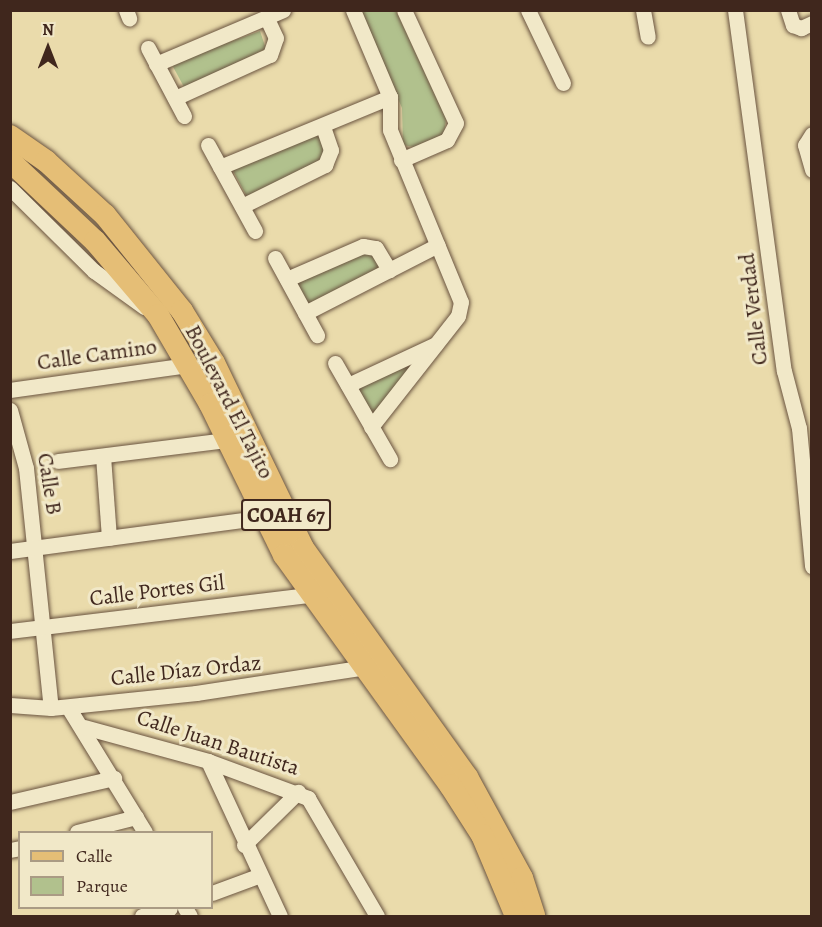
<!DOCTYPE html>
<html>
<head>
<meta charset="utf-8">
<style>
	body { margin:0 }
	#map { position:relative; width:822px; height:927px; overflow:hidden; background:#eadbab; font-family:Alegreya,serif }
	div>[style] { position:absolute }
	.green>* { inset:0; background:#b1c18d }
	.roads { filter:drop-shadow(0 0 2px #6a5440) drop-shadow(0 0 2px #6a5440) }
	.street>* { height:15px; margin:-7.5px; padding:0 7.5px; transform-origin:7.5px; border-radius:7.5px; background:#f1e8c8 }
	.primary>* { height:22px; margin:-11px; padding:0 11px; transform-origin:11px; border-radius:11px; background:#e5be76 }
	span { translate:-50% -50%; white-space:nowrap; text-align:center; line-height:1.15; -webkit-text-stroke:6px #f1e8c8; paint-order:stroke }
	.shield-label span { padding:2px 4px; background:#f1e8c8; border:2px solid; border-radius:4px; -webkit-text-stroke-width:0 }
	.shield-label { font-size:21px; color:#40271d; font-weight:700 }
	.street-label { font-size:22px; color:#40271d }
	.frame { position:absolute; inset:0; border:12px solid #40271d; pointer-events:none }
	.legend { position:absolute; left:18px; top:831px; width:195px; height:78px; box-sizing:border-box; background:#f1e8c8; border:2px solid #aa9b84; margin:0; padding:8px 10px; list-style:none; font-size:18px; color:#40271d }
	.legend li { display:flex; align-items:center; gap:12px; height:30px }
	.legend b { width:30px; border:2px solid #aa9b84 }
	.north { position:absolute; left:18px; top:18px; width:60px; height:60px; -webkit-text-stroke:4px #f1e8c8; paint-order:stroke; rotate:0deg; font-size:16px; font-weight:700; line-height:24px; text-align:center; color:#40271d }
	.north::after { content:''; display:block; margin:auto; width:21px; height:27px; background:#40271d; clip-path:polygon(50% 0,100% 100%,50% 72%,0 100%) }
</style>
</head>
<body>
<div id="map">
	<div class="green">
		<div style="clip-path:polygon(360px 11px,396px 11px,446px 119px,444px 134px,414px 147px,403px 145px,402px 108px)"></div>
		<div style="clip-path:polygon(260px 31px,266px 49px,184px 87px,171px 63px)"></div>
		<div style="clip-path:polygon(322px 131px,325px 158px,248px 199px,231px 167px)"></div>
		<div style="clip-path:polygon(363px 251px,371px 252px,379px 269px,306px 307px,292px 281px)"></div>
		<div style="clip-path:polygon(426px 351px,375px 418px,356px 384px)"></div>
	</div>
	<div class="roads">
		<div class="street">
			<div style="left:126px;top:10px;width:9px;rotate:69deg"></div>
			<div style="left:353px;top:10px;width:95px;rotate:67deg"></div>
			<div style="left:390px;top:97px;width:33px;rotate:90deg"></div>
			<div style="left:390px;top:130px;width:186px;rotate:67.6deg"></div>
			<div style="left:461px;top:302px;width:14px;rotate:102deg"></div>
			<div style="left:458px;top:316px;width:141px;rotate:128.1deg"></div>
			<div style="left:528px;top:10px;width:81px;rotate:64.4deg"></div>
			<div style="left:643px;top:10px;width:27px;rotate:80deg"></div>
			<div style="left:735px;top:10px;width:364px;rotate:82.3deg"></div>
			<div style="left:784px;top:371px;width:59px;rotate:75.3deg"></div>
			<div style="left:799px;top:428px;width:139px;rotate:84.6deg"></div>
			<div style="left:788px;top:10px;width:16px;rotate:72deg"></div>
			<div style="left:793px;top:25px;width:9px;rotate:21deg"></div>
			<div style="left:801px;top:28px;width:12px;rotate:-24deg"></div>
			<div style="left:148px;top:48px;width:77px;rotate:62.1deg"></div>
			<div style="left:156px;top:64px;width:138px;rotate:-23deg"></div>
			<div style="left:175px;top:98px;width:104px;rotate:-24.4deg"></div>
			<div style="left:270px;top:55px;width:18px;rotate:-71deg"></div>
			<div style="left:276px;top:38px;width:23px;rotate:-115deg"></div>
			<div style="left:812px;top:134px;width:13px;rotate:122deg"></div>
			<div style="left:805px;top:145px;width:26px;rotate:74deg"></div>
			<div style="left:208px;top:145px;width:98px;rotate:61.3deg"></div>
			<div style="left:401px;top:160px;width:50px;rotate:-23.5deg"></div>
			<div style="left:447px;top:140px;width:19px;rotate:-62deg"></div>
			<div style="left:456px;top:123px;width:124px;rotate:-114.7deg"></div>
			<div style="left:220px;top:167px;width:184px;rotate:-22.4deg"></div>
			<div style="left:10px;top:188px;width:118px;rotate:44.7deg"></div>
			<div style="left:94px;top:271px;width:62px;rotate:35.8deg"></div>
			<div style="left:242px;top:206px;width:93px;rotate:-26.3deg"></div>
			<div style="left:325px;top:165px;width:16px;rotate:-68deg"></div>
			<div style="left:331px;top:150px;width:24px;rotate:-109deg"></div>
			<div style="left:275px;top:258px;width:88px;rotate:61.4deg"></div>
			<div style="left:287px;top:279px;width:83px;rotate:-23.5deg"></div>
			<div style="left:363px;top:246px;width:13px;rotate:9deg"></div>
			<div style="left:376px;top:248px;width:26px;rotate:59deg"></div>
			<div style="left:305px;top:313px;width:149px;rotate:-27.1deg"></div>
			<div style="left:335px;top:363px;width:111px;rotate:60.2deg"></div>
			<div style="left:348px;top:385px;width:97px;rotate:-25deg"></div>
			<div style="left:10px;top:390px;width:181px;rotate:-8deg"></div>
			<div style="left:10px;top:410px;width:60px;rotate:74.6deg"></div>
			<div style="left:26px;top:468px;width:241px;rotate:84.1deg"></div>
			<div style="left:103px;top:456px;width:82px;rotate:85.8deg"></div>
			<div style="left:58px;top:461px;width:170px;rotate:-7.1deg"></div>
			<div style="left:10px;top:551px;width:264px;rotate:-7.6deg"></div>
			<div style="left:10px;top:631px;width:301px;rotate:-6.9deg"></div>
			<div style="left:10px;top:705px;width:41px;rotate:4.2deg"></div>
			<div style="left:51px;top:708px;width:146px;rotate:-5.9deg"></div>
			<div style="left:196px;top:693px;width:172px;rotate:-8.7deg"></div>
			<div style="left:68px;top:707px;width:147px;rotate:58.4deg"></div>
			<div style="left:84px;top:727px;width:129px;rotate:15.3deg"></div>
			<div style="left:208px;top:761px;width:107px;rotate:20.3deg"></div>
			<div style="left:308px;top:798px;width:137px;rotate:59.7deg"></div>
			<div style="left:208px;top:761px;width:171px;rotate:65.1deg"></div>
			<div style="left:10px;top:802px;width:107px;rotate:-13deg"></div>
			<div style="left:77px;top:832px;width:61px;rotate:-14.3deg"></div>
			<div style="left:244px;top:845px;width:76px;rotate:-44.5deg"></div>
			<div style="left:10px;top:850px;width:10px;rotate:-11deg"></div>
			<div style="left:212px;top:893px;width:49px;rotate:-20.3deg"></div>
			<div style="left:185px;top:908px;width:9px;rotate:58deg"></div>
			<div style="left:142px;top:916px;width:29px;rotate:-16deg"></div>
		</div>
		<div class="primary">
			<div style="left:10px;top:136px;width:44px;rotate:34.8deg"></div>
			<div style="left:46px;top:161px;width:80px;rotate:42.5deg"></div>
			<div style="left:105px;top:215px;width:123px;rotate:51.3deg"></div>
			<div style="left:182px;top:311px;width:61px;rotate:58.4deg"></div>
			<div style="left:214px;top:363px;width:205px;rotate:64.3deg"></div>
			<div style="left:303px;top:548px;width:282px;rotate:54.4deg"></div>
			<div style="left:467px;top:777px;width:115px;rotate:61.4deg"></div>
			<div style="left:522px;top:878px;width:40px;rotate:72deg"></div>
			<div style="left:10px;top:161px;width:117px;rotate:43.3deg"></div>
			<div style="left:95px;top:241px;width:97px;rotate:49.6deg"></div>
			<div style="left:158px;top:315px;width:103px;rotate:59.7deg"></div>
			<div style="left:210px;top:404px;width:168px;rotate:63.9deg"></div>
			<div style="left:284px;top:555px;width:284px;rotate:54.2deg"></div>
			<div style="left:450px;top:785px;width:59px;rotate:57.4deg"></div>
			<div style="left:482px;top:835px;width:88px;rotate:67.2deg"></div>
		</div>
	</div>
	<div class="shield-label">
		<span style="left:286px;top:515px">COAH 67</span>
	</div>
	<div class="street-label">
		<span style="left:754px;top:309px;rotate:-97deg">Calle Verdad</span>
		<span style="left:97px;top:355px;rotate:-8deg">Calle Camino</span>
		<span style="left:229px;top:402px;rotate:63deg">Boulevard El Tajito</span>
		<span style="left:49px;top:484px;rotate:81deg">Calle B</span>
		<span style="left:157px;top:591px;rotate:-7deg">Calle Portes Gil</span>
		<span style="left:186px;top:671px;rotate:-6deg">Calle Díaz Ordaz</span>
		<span style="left:218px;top:743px;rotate:18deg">Calle Juan Bautista</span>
	</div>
	<div class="frame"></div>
	<ul class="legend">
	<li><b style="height:8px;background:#e5be76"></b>Calle</li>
	<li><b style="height:16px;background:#b1c18d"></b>Parque</li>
	</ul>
	<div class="north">N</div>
</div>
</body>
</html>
